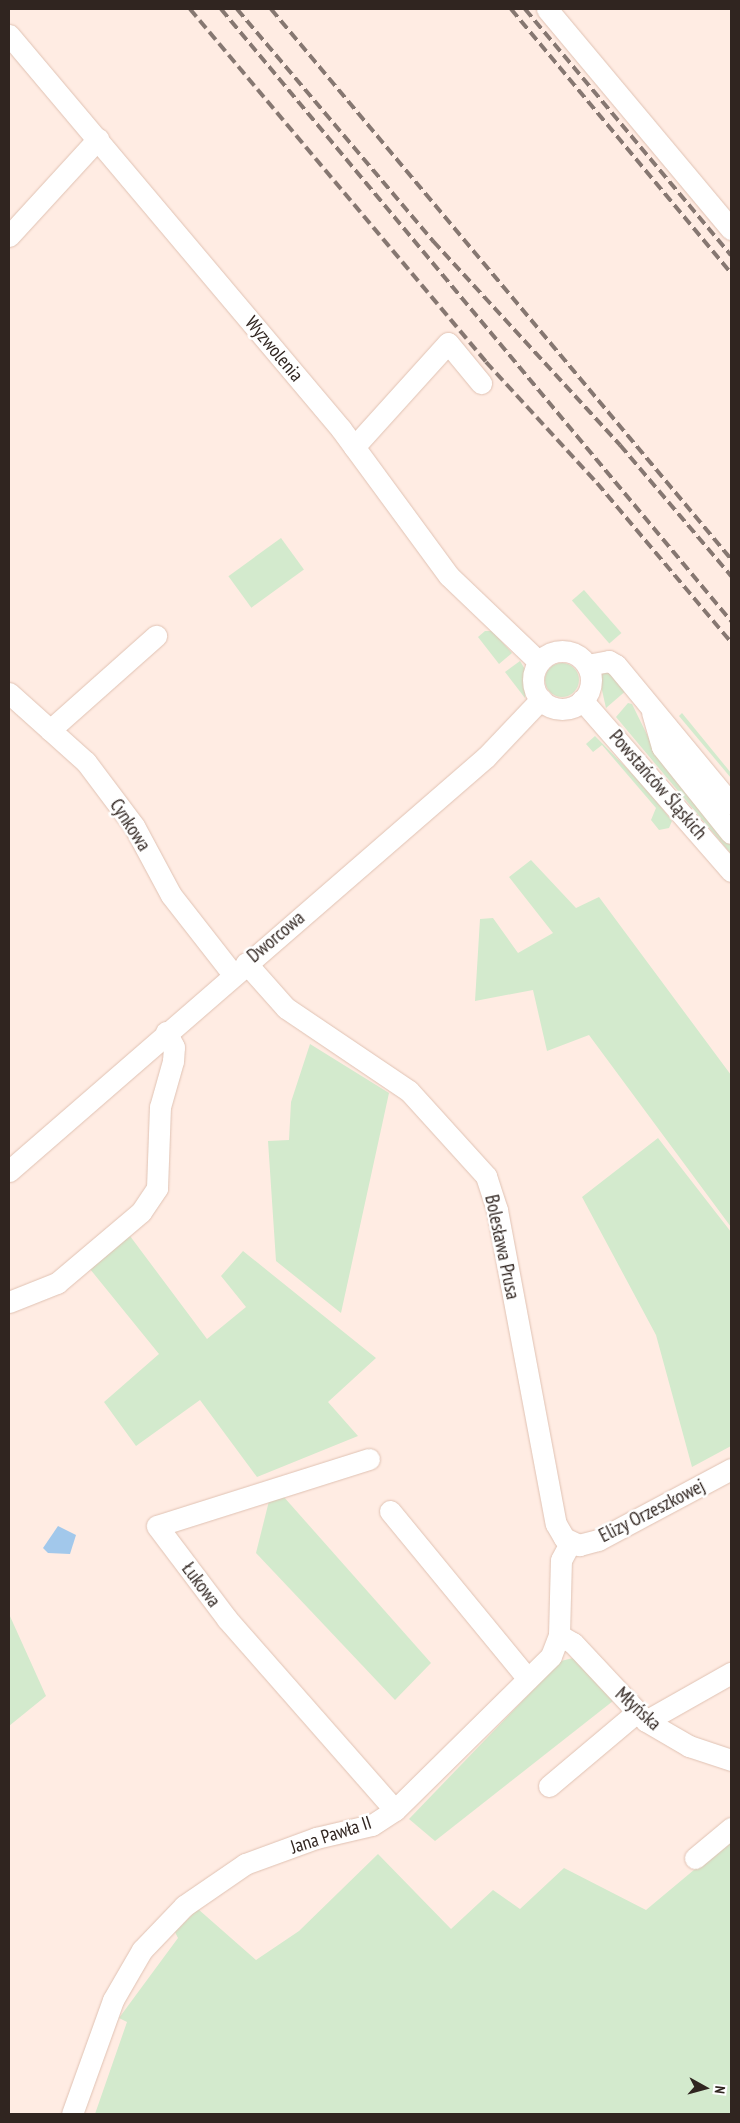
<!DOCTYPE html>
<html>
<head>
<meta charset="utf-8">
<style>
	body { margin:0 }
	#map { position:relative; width:740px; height:2123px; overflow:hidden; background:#ffece3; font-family:"PT Sans Narrow",sans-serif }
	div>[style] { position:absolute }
	.green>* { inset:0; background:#d3eacd; transform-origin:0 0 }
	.round { border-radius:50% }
	.water>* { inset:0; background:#a2c8eb }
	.roads { filter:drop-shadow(0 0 1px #e0c2b3) drop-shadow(0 0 1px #e0c2b3) }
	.minor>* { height:21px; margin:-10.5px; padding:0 10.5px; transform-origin:10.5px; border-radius:10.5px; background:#fff }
	.minor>.ring { margin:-10.5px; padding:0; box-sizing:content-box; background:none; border:21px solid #fff; border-radius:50% }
	.rail>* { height:4px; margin-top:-2px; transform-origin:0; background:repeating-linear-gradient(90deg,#867771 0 10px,transparent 0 15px) }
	span { translate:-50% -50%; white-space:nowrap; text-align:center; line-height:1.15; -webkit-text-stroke:5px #fff; paint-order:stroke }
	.street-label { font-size:19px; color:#302520 }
	.frame { position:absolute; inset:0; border:10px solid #302520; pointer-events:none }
	.north { position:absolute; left:680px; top:2063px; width:50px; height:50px; -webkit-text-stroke:4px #fff; paint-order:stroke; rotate:97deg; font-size:14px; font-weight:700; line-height:20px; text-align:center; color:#302520 }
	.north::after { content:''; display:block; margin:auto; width:18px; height:22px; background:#302520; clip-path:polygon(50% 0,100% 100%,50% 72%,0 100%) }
</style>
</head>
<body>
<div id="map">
	<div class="green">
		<div style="left:281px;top:538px;width:39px;height:65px;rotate:54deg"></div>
		<div style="left:584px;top:590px;width:57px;height:16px;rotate:49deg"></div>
		<div style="clip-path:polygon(485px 631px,492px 631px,512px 653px,499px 664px,478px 637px)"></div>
		<div style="clip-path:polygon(520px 661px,526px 671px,525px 698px,505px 672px)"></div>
		<div class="round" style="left:545px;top:663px;width:34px;height:34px"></div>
		<div style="clip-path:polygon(597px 668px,614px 675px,628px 689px,606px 708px)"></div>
		<div style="clip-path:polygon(628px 703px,632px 704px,656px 753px,731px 844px,731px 854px,616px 717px)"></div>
		<div style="clip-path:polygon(682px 713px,731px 773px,731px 778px,679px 716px)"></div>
		<div style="clip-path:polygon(595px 736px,646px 788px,672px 821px,669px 828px,659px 830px,651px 820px,656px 808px,602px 745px,593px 752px,586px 744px)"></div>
		<div style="clip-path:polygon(531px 860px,576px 908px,599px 897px,731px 1075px,731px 1227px,589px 1035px,547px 1051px,533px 990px,475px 1001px,480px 919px,493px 918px,518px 953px,553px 933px,509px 877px)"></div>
		<div style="clip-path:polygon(310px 1044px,389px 1093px,341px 1313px,276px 1261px,268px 1141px,289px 1140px,291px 1102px)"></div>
		<div style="clip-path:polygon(658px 1138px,731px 1232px,731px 1446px,692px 1467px,656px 1335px,582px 1197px)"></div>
		<div style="clip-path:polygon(130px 1236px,207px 1339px,246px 1307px,221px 1276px,243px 1251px,376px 1358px,328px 1402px,358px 1436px,257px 1477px,200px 1400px,136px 1446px,104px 1402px,159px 1354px,90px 1269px)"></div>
		<div style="clip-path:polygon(283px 1496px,431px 1663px,395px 1700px,256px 1553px,269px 1501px)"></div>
		<div style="clip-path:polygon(9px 1614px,46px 1696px,9px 1726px)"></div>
		<div style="clip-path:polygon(573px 1658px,613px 1701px,435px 1841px,409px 1819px,561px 1661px)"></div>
		<div style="clip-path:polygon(731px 1839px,731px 2114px,95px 2114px,127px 2022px,119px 2018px,178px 1938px,175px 1932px,198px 1909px,256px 1960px,299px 1931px,378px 1854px,451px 1929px,493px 1890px,520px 1909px,564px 1868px,646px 1910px)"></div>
	</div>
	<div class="water">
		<div style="clip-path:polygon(58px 1526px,76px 1535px,70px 1554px,48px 1553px,43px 1548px)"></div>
	</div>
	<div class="roads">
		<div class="minor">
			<div style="left:547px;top:9px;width:287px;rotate:50.1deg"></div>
			<div style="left:9px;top:35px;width:515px;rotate:49.88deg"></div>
			<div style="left:341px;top:429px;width:182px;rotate:53.7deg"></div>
			<div style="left:449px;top:576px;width:124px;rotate:43.7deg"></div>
			<div style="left:9px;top:236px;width:132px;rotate:-47.5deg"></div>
			<div style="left:354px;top:447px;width:140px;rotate:-47.9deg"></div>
			<div style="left:448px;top:343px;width:52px;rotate:50.5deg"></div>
			<div class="ring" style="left:533px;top:651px;width:37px;height:37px"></div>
			<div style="left:587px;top:665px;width:22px;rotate:-10deg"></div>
			<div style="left:609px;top:661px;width:8px;rotate:30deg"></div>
			<div style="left:616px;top:665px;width:180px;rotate:50.4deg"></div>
			<div style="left:9px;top:693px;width:103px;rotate:41.9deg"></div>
			<div style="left:86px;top:762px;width:80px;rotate:53.1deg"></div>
			<div style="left:134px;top:826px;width:78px;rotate:61.8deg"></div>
			<div style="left:171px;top:895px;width:99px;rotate:52deg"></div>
			<div style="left:582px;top:700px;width:227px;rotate:48.9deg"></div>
			<div style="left:652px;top:712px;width:36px;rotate:74deg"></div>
			<div style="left:662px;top:747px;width:110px;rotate:51.3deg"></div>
			<div style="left:50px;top:730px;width:142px;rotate:-41.6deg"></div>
			<div style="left:246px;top:963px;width:60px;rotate:48.4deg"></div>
			<div style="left:286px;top:1008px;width:148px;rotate:34deg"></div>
			<div style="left:409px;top:1091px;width:115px;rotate:47.8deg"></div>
			<div style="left:486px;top:1176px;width:36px;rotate:72deg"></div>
			<div style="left:497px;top:1210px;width:319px;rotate:79.4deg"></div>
			<div style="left:556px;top:1524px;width:16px;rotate:60deg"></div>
			<div style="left:564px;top:1538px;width:17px;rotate:25deg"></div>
			<div style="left:579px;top:1545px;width:20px;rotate:-15deg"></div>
			<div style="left:598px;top:1540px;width:151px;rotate:-28.1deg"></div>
			<div style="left:9px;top:1171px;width:632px;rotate:-40.96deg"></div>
			<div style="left:486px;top:757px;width:80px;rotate:-46.5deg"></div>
			<div style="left:9px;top:1302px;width:52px;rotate:-21.6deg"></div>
			<div style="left:57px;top:1283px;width:110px;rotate:-40.2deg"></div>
			<div style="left:141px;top:1212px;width:29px;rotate:-56deg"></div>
			<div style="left:157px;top:1188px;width:81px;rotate:-87.9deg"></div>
			<div style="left:160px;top:1107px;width:48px;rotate:-74.2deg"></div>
			<div style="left:173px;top:1061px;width:14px;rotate:-86deg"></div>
			<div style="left:174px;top:1047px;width:17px;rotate:-118deg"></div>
			<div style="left:369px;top:1459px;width:222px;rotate:162.5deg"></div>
			<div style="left:157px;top:1526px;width:116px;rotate:53deg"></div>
			<div style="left:227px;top:1619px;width:254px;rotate:48.7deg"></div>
			<div style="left:390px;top:1511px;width:217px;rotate:50.6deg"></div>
			<div style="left:559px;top:1635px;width:16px;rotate:30deg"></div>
			<div style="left:573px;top:1643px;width:107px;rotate:46.9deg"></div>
			<div style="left:646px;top:1721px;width:50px;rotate:30.2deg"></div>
			<div style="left:689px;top:1746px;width:44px;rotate:18.4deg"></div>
			<div style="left:646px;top:1721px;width:98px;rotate:-29.5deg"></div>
			<div style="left:549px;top:1786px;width:115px;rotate:-40.1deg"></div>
			<div style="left:695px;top:1858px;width:47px;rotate:-39.8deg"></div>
			<div style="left:72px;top:2114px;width:121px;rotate:-70.2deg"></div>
			<div style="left:113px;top:2000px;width:58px;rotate:-59.9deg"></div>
			<div style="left:142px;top:1950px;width:61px;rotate:-46.3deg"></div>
			<div style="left:184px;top:1906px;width:74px;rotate:-34.5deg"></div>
			<div style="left:245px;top:1864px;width:76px;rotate:-20.1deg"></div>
			<div style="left:316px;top:1838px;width:57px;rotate:-13.1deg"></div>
			<div style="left:372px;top:1825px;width:27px;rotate:-33deg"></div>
			<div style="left:395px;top:1810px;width:219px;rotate:-44.6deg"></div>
			<div style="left:551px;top:1656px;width:22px;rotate:-69deg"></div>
			<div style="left:559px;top:1635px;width:75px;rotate:-88.5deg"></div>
			<div style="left:561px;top:1560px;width:19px;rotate:-62deg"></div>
		</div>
	</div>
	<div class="rail">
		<div style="left:190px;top:9px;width:461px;rotate:50deg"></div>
		<div style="left:486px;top:362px;width:164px;rotate:47.5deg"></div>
		<div style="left:597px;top:483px;width:208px;rotate:49.9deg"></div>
		<div style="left:221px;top:9px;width:797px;rotate:50.19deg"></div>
		<div style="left:237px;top:9px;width:304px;rotate:49.8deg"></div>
		<div style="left:433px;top:241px;width:277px;rotate:47.5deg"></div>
		<div style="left:620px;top:445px;width:172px;rotate:49.7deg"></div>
		<div style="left:271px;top:9px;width:717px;rotate:50.09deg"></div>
		<div style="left:511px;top:9px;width:344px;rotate:50.2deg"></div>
		<div style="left:525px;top:9px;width:321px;rotate:50.1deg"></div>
	</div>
	<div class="street-label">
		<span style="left:274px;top:349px;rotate:50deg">Wyzwolenia</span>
		<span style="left:658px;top:785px;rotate:49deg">Powstańców Śląskich</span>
		<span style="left:130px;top:825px;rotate:57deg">Cynkowa</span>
		<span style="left:276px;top:937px;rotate:-40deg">Dworcowa</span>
		<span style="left:502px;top:1247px;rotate:78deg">Bolesława Prusa</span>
		<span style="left:652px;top:1511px;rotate:-27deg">Elizy Orzeszkowej</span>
		<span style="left:201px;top:1585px;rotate:53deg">Łukowa</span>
		<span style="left:638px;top:1709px;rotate:42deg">Młyńska</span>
		<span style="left:331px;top:1835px;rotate:-18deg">Jana Pawła II</span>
	</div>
	<div class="frame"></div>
	<div class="north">N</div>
</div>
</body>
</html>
